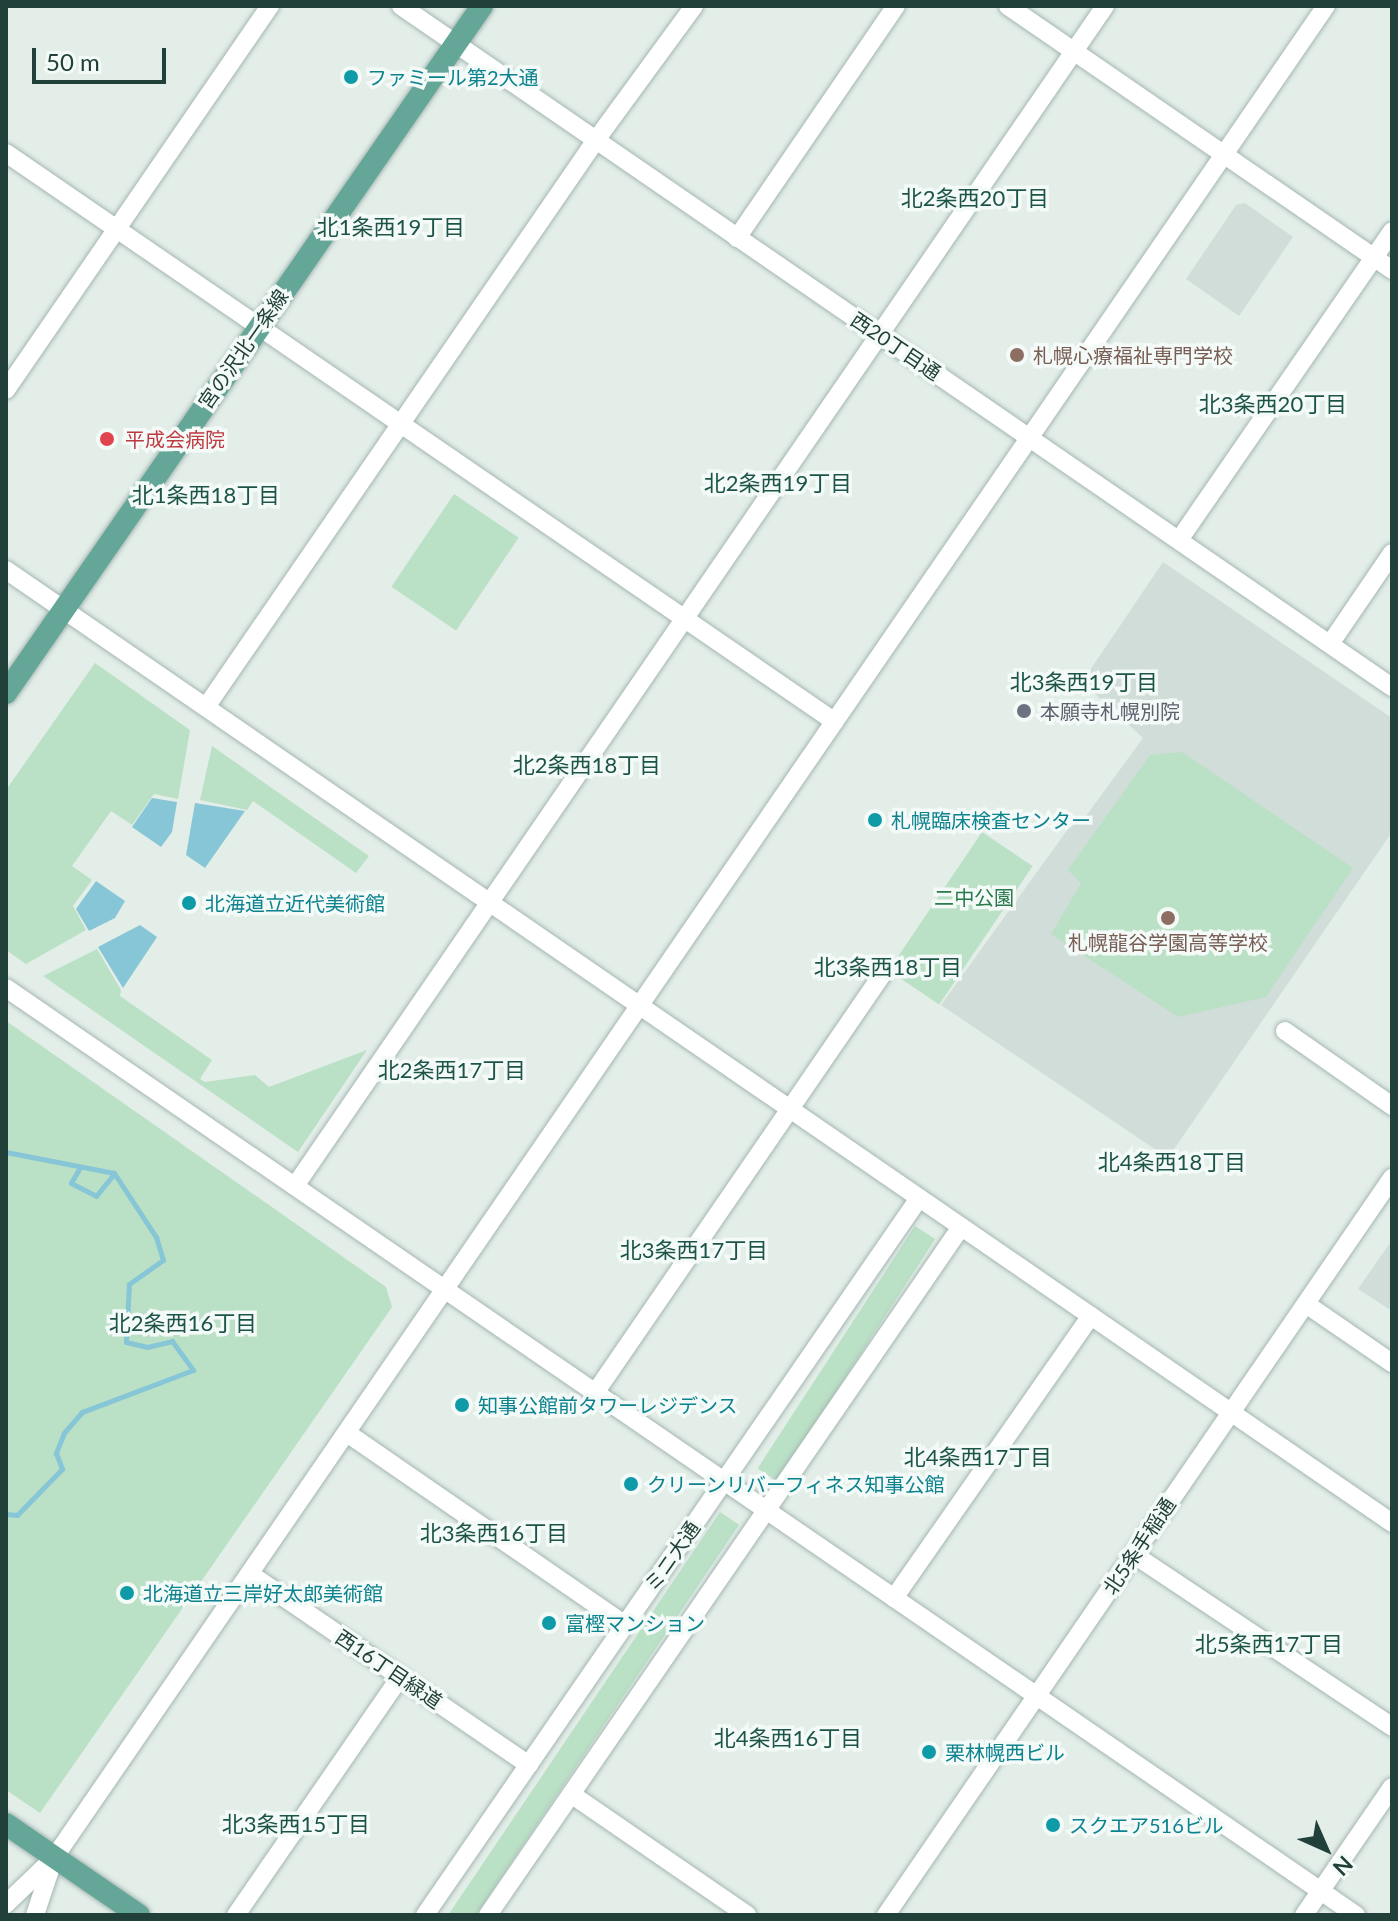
<!DOCTYPE html>
<html>
<head>
<meta charset="utf-8">
<style>
	body { margin:0 }
	#map { position:relative; width:1398px; height:1921px; overflow:hidden; background:#e3eee9; font-family:Lato,"Noto Sans JP",sans-serif }
	div>[style] { position:absolute }
	.built>* { inset:0; background:#d1ddd8 }
	.green>* { inset:0; background:#bae0c6; transform-origin:0 0 }
	.water>* { inset:0; background:#87c6d6 }
	.stream>* { height:5px; margin:-2.5px; padding:0 2.5px; transform-origin:2.5px; border-radius:2.5px; background:#87c6d6 }
	.roads { filter:drop-shadow(0 0 2px #a5b6b1) drop-shadow(0 0 2px #a5b6b1) }
	.minor>* { height:18px; margin:-9px; padding:0 9px; transform-origin:9px; border-radius:9px; background:#fff }
	.major>* { height:22px; margin:-11px; padding:0 11px; transform-origin:11px; border-radius:11px; background:#64a698 }
	.dots>* { width:22px; height:22px; translate:-50% -50%; box-sizing:border-box; border:4px solid #f4faf7; border-radius:50% }
	span { translate:-50% -50%; white-space:nowrap; text-align:center; line-height:1.15; -webkit-text-stroke:7px #f4faf7; paint-order:stroke }
	.culture-label { font-size:20px; color:#0d838f }
	.left { translate:0 -50%; text-align:left }
	.street-label { font-size:20px; color:#214039 }
	.education-label { font-size:20px; color:#785e54 }
	.health-label { font-size:20px; color:#be3a42 }
	.worship-label { font-size:20px; color:#5b616d }
	.park-label { font-size:20px; color:#297a4c }
	.neighbourhood-label { font-size:22px; color:#1c5448 }
	.frame { position:absolute; inset:0; border:8px solid #214039; pointer-events:none }
	.north { position:absolute; left:1286px; top:1809px; width:80px; height:80px; -webkit-text-stroke:6px #f4faf7; paint-order:stroke; rotate:135deg; font-size:22px; font-weight:700; line-height:32px; text-align:center; color:#214039 }
	.north::after { content:''; display:block; margin:auto; width:28px; height:36px; background:#214039; clip-path:polygon(50% 0,100% 100%,50% 72%,0 100%) }
	.scale { position:absolute; left:32px; top:48px; width:134px; height:36px; box-sizing:border-box; border:4px solid #214039; border-top:0; padding-left:10px; font-size:24px; line-height:28px; white-space:nowrap; color:#214039; -webkit-text-stroke:6px #f4faf7; paint-order:stroke }
</style>
</head>
<body>
<div id="map">
	<div class="built">
		<div style="clip-path:polygon(1245px 203px,1293px 237px,1239px 316px,1186px 279px,1236px 205px)"></div>
		<div style="clip-path:polygon(1163px 562px,1392px 718px,1392px 832px,1168px 1158px,941px 1005px,1068px 829px,1086px 816px,1143px 738px,1082px 682px)"></div>
		<div style="clip-path:polygon(1392px 1240px,1392px 1311px,1358px 1289px)"></div>
	</div>
	<div class="green">
		<div style="left:454px;top:494px;width:78px;height:112px;rotate:34deg"></div>
		<div style="clip-path:polygon(95px 663px,190px 730px,178px 799px,154px 794px,132px 825px,111px 811px,72px 866px,92px 880px,73px 906px,86px 930px,26px 964px,6px 950px,6px 790px)"></div>
		<div style="clip-path:polygon(212px 746px,369px 856px,356px 873px,253px 801px,247px 810px,200px 800px)"></div>
		<div style="clip-path:polygon(1182px 752px,1353px 868px,1266px 997px,1178px 1017px,1051px 934px,1081px 883px,1068px 870px,1150px 755px)"></div>
		<div style="left:982px;top:832px;width:61px;height:167px;rotate:34deg"></div>
		<div style="clip-path:polygon(97px 949px,121px 990px,120px 996px,212px 1060px,200px 1079px,205px 1082px,255px 1075px,269px 1087px,367px 1050px,298px 1152px,43px 976px)"></div>
		<div style="clip-path:polygon(6px 1021px,386px 1287px,392px 1307px,40px 1813px,6px 1790px)"></div>
		<div style="left:915px;top:1226px;width:24px;height:289px;rotate:33deg"></div>
		<div style="left:720px;top:1512px;width:23px;height:490px;rotate:34deg"></div>
	</div>
	<div class="water">
		<div style="clip-path:polygon(152px 798px,177px 802px,172px 832px,161px 847px,132px 827px)"></div>
		<div style="clip-path:polygon(195px 803px,245px 811px,205px 868px,186px 855px)"></div>
		<div style="clip-path:polygon(96px 881px,125px 901px,115px 918px,89px 931px,76px 909px)"></div>
		<div style="clip-path:polygon(140px 925px,157px 937px,123px 988px,98px 947px)"></div>
	</div>
	<div class="stream">
		<div style="left:6px;top:1152px;width:110px;rotate:11deg"></div>
		<div style="left:114px;top:1173px;width:77px;rotate:56.7deg"></div>
		<div style="left:156px;top:1237px;width:24px;rotate:73deg"></div>
		<div style="left:163px;top:1260px;width:42px;rotate:144.8deg"></div>
		<div style="left:129px;top:1284px;width:58px;rotate:93deg"></div>
		<div style="left:126px;top:1342px;width:22px;rotate:13deg"></div>
		<div style="left:147px;top:1347px;width:26px;rotate:-13deg"></div>
		<div style="left:172px;top:1341px;width:36px;rotate:54deg"></div>
		<div style="left:193px;top:1370px;width:119px;rotate:159.3deg"></div>
		<div style="left:82px;top:1412px;width:28px;rotate:131deg"></div>
		<div style="left:64px;top:1433px;width:22px;rotate:112deg"></div>
		<div style="left:56px;top:1453px;width:17px;rotate:69deg"></div>
		<div style="left:62px;top:1469px;width:64px;rotate:134.4deg"></div>
		<div style="left:17px;top:1515px;width:11px;rotate:-175deg"></div>
		<div style="left:79px;top:1169px;width:16px;rotate:120deg"></div>
		<div style="left:71px;top:1183px;width:28px;rotate:27deg"></div>
		<div style="left:96px;top:1196px;width:28px;rotate:-51deg"></div>
	</div>
	<div class="roads">
		<div class="minor">
			<div style="left:401px;top:6px;width:1202px;rotate:34.5deg"></div>
			<div style="left:1008px;top:6px;width:466px;rotate:34.5deg"></div>
			<div style="left:6px;top:153px;width:1005px;rotate:34.46deg"></div>
			<div style="left:737px;top:238px;width:281px;rotate:-55.6deg"></div>
			<div style="left:6px;top:390px;width:466px;rotate:-55.5deg"></div>
			<div style="left:1179px;top:540px;width:375px;rotate:-55.4deg"></div>
			<div style="left:6px;top:570px;width:1682px;rotate:34.51deg"></div>
			<div style="left:1330px;top:644px;width:110px;rotate:-55.7deg"></div>
			<div style="left:206px;top:707px;width:688px;rotate:-55.48deg"></div>
			<div style="left:596px;top:140px;width:166px;rotate:-53.8deg"></div>
			<div style="left:6px;top:988px;width:1638px;rotate:34.48deg"></div>
			<div style="left:1285px;top:1031px;width:131px;rotate:35deg"></div>
			<div style="left:295px;top:1186px;width:1431px;rotate:-55.53deg"></div>
			<div style="left:1306px;top:1304px;width:104px;rotate:34.5deg"></div>
			<div style="left:595px;top:1393px;width:514px;rotate:-55.54deg"></div>
			<div style="left:347px;top:1433px;width:338px;rotate:34.6deg"></div>
			<div style="left:1133px;top:1554px;width:311px;rotate:33.7deg"></div>
			<div style="left:250px;top:1574px;width:338px;rotate:34.4deg"></div>
			<div style="left:894px;top:1598px;width:344px;rotate:-55.1deg"></div>
			<div style="left:571px;top:1794px;width:214px;rotate:34.5deg"></div>
			<div style="left:6px;top:1904px;width:66px;rotate:-43.8deg"></div>
			<div style="left:54px;top:1858px;width:2247px;rotate:-55.52deg"></div>
			<div style="left:35px;top:1915px;width:60px;rotate:-71.6deg"></div>
			<div style="left:236px;top:1915px;width:289px;rotate:-55.4deg"></div>
			<div style="left:425px;top:1915px;width:871px;rotate:-55.43deg"></div>
			<div style="left:488px;top:1915px;width:835px;rotate:-55.49deg"></div>
			<div style="left:886px;top:1915px;width:894px;rotate:-55.53deg"></div>
			<div style="left:1304px;top:1915px;width:155px;rotate:-55.5deg"></div>
		</div>
		<div class="major">
			<div style="left:6px;top:693px;width:836px;rotate:-55.28deg"></div>
			<div style="left:6px;top:1824px;width:161px;rotate:34.4deg"></div>
		</div>
	</div>
	<div class="dots">
		<div style="left:351px;top:77px;background:#0f9aa8"></div>
		<div style="left:1017px;top:355px;background:#8d6e63"></div>
		<div style="left:107px;top:439px;background:#e0444e"></div>
		<div style="left:1024px;top:711px;background:#6b7280"></div>
		<div style="left:875px;top:820px;background:#0f9aa8"></div>
		<div style="left:189px;top:903px;background:#0f9aa8"></div>
		<div style="left:1168px;top:918px;background:#8d6e63"></div>
		<div style="left:462px;top:1405px;background:#0f9aa8"></div>
		<div style="left:631px;top:1484px;background:#0f9aa8"></div>
		<div style="left:127px;top:1593px;background:#0f9aa8"></div>
		<div style="left:549px;top:1623px;background:#0f9aa8"></div>
		<div style="left:929px;top:1752px;background:#0f9aa8"></div>
		<div style="left:1053px;top:1825px;background:#0f9aa8"></div>
	</div>
	<div class="culture-label">
		<span class="left" style="left:367px;top:77px">ファミール第2大通</span>
		<span class="left" style="left:891px;top:820px">札幌臨床検査センター</span>
		<span class="left" style="left:205px;top:903px">北海道立近代美術館</span>
		<span class="left" style="left:478px;top:1405px">知事公館前タワーレジデンス</span>
		<span class="left" style="left:647px;top:1484px">クリーンリバーフィネス知事公館</span>
		<span class="left" style="left:143px;top:1593px">北海道立三岸好太郎美術館</span>
		<span class="left" style="left:565px;top:1623px">富樫マンション</span>
		<span class="left" style="left:945px;top:1752px">栗林幌西ビル</span>
		<span class="left" style="left:1069px;top:1825px">スクエア516ビル</span>
	</div>
	<div class="street-label">
		<span style="left:896px;top:346px;rotate:34deg">西20丁目通</span>
		<span style="left:243px;top:349px;rotate:-55deg">宮の沢北一条線</span>
		<span style="left:1139px;top:1546px;rotate:-56deg">北5条手稲通</span>
		<span style="left:672px;top:1556px;rotate:-55deg">ミニ大通</span>
		<span style="left:389px;top:1669px;rotate:34deg">西16丁目緑道</span>
	</div>
	<div class="education-label">
		<span class="left" style="left:1033px;top:355px">札幌心療福祉専門学校</span>
		<span style="left:1168px;top:942px">札幌龍谷学園高等学校</span>
	</div>
	<div class="health-label">
		<span class="left" style="left:125px;top:439px">平成会病院</span>
	</div>
	<div class="worship-label">
		<span class="left" style="left:1040px;top:711px">本願寺札幌別院</span>
	</div>
	<div class="park-label">
		<span style="left:974px;top:897px">二中公園</span>
	</div>
	<div class="neighbourhood-label">
		<span style="left:975px;top:198px">北2条西20丁目</span>
		<span style="left:391px;top:227px">北1条西19丁目</span>
		<span style="left:1273px;top:404px">北3条西20丁目</span>
		<span style="left:778px;top:483px">北2条西19丁目</span>
		<span style="left:206px;top:495px">北1条西18丁目</span>
		<span style="left:1084px;top:682px">北3条西19丁目</span>
		<span style="left:587px;top:765px">北2条西18丁目</span>
		<span style="left:888px;top:967px">北3条西18丁目</span>
		<span style="left:452px;top:1070px">北2条西17丁目</span>
		<span style="left:1172px;top:1162px">北4条西18丁目</span>
		<span style="left:694px;top:1250px">北3条西17丁目</span>
		<span style="left:183px;top:1323px">北2条西16丁目</span>
		<span style="left:978px;top:1457px">北4条西17丁目</span>
		<span style="left:494px;top:1533px">北3条西16丁目</span>
		<span style="left:1269px;top:1644px">北5条西17丁目</span>
		<span style="left:788px;top:1738px">北4条西16丁目</span>
		<span style="left:296px;top:1824px">北3条西15丁目</span>
	</div>
	<div class="frame"></div>
	<div class="north">N</div>
	<div class="scale">50 m</div>
</div>
</body>
</html>
